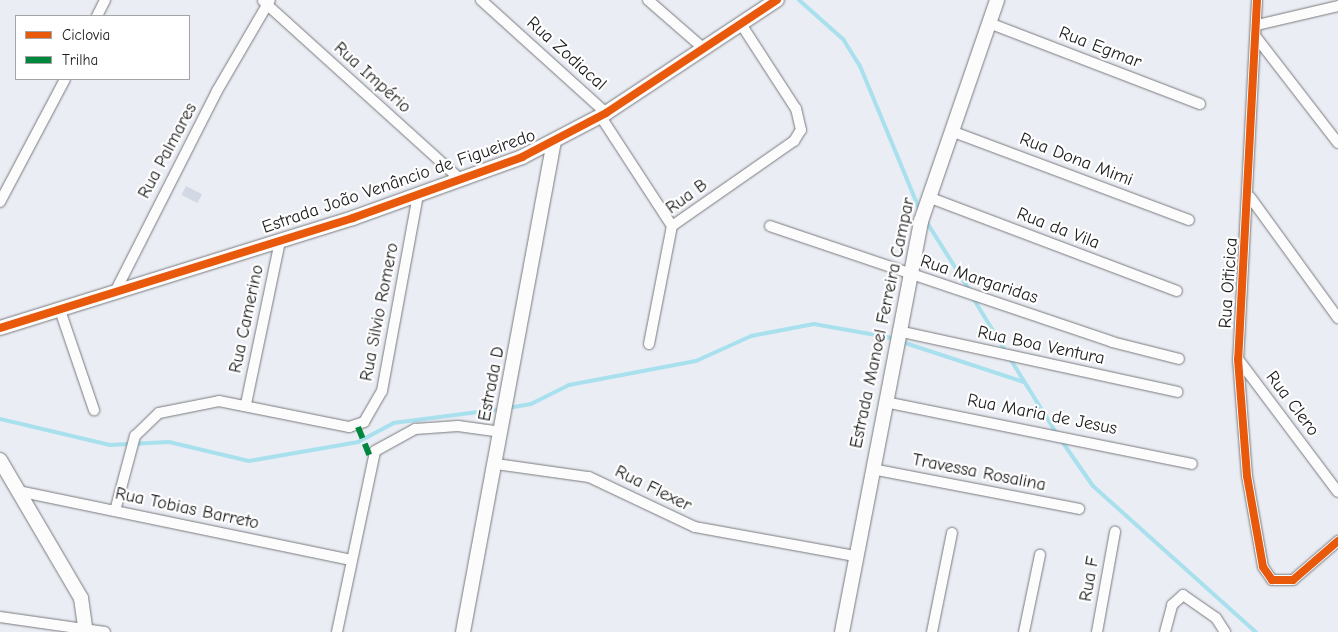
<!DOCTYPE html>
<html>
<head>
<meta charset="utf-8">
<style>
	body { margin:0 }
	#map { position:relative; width:1338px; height:632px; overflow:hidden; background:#eaedf4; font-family:"Comic Neue",sans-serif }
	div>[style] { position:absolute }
	.stream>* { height:4px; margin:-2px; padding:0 2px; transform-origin:2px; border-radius:2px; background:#a9e0ee }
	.building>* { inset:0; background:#d2d8e4; transform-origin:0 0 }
	.roads { filter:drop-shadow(0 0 1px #797a7d) drop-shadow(0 0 1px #797a7d) }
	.street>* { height:10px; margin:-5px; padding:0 5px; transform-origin:5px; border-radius:5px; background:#fcfcfd }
	.secondary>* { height:14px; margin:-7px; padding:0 7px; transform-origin:7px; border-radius:7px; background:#fcfcfd }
	.quiet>* { height:6px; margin-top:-3px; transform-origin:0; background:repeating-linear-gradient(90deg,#00873e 0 12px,transparent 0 18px) }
	.cycleway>* { height:8px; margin:-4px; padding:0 4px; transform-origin:4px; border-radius:4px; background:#e8590c }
	span { translate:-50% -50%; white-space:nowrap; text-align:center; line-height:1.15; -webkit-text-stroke:4.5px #fff; paint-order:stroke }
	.street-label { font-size:18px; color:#1c1c1c }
	.legend { position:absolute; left:15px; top:15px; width:175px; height:65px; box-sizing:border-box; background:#fff; border:1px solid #a4a4a4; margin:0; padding:6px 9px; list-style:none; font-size:15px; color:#1c1c1c }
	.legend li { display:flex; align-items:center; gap:10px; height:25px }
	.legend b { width:25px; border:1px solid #a4a4a4 }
</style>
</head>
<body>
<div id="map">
	<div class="stream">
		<div style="left:799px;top:0;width:59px;rotate:41.6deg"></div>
		<div style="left:843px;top:39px;width:32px;rotate:58deg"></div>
		<div style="left:860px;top:66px;width:157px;rotate:67.5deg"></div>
		<div style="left:926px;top:221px;width:83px;rotate:57.8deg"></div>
		<div style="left:973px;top:298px;width:63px;rotate:58.6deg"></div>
		<div style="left:1009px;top:357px;width:91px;rotate:58.1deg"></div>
		<div style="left:508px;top:408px;width:23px;rotate:-10deg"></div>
		<div style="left:531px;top:404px;width:42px;rotate:-26.6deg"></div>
		<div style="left:569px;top:385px;width:129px;rotate:-10.7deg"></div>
		<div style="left:696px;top:361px;width:60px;rotate:-24.4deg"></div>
		<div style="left:751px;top:336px;width:64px;rotate:-10.8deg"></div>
		<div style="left:814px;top:324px;width:74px;rotate:10.1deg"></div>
		<div style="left:887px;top:337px;width:144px;rotate:18.2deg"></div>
		<div style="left:0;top:419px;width:113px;rotate:13.3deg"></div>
		<div style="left:110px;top:445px;width:59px;rotate:-2.9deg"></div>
		<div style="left:169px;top:442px;width:82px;rotate:13.4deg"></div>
		<div style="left:249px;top:461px;width:111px;rotate:-9.9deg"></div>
		<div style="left:358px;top:442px;width:40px;rotate:-28deg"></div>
		<div style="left:393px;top:423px;width:109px;rotate:-7.4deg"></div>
		<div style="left:1061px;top:440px;width:56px;rotate:55.2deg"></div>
		<div style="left:1093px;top:486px;width:219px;rotate:41.9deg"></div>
	</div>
	<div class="building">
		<div style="left:186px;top:186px;width:18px;height:10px;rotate:27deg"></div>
	</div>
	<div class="roads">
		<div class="street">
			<div style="left:481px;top:0;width:169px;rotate:42.1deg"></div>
			<div style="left:648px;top:0;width:73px;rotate:41.1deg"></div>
			<div style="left:1257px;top:0;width:360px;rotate:93deg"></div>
			<div style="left:1238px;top:359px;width:117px;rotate:85.6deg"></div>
			<div style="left:1247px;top:476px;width:92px;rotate:80deg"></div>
			<div style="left:1263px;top:567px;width:16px;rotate:55deg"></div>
			<div style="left:1272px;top:580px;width:21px"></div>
			<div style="left:1293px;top:580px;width:60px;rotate:-40.9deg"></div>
			<div style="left:263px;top:1px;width:266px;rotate:42.1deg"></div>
			<div style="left:97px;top:16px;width:18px;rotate:-63deg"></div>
			<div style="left:989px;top:23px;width:226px;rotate:21deg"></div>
			<div style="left:1257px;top:25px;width:83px;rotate:-13.2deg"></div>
			<div style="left:1256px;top:37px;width:134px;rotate:52.3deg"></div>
			<div style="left:601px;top:117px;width:130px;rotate:56.9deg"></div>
			<div style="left:951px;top:131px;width:254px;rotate:20.5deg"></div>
			<div style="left:928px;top:197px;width:266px;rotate:20.7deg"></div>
			<div style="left:1250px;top:197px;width:150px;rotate:54deg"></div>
			<div style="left:0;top:202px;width:139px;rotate:-62.1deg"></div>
			<div style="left:770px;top:226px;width:361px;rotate:18.7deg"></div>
			<div style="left:1112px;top:342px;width:69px;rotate:14.2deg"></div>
			<div style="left:114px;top:294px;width:228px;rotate:-63.1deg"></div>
			<div style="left:217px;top:91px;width:105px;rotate:-59.8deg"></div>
			<div style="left:60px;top:310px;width:106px;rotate:71.2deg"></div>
			<div style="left:898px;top:331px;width:286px;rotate:12.3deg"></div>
			<div style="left:649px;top:344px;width:120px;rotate:-79deg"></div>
			<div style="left:672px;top:226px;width:149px;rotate:-34.9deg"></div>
			<div style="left:794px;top:141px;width:13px;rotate:-58deg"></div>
			<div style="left:801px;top:130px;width:22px;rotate:-103deg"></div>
			<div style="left:796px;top:109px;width:101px;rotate:-122.9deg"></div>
			<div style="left:1238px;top:359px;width:166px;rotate:53.1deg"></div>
			<div style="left:885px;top:402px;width:313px;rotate:11.4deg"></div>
			<div style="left:246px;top:404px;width:167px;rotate:-78.2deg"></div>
			<div style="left:496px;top:464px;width:94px;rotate:8deg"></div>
			<div style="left:589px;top:477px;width:117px;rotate:25.3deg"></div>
			<div style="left:695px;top:527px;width:163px;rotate:10.3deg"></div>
			<div style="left:872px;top:469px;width:211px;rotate:10.9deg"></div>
			<div style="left:18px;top:491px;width:339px;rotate:11.7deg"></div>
			<div style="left:115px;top:511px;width:78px;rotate:-75.1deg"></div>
			<div style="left:135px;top:436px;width:33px;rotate:-44deg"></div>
			<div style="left:159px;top:413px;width:61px;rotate:-11.3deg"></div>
			<div style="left:219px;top:401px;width:133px;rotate:11.3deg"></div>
			<div style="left:349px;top:427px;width:16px;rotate:-18deg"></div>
			<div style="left:364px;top:422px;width:36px;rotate:-60deg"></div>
			<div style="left:382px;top:391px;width:199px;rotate:-79.6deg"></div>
			<div style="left:0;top:617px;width:106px;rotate:8.1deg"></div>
			<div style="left:337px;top:632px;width:185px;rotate:-78.1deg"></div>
			<div style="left:375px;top:451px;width:46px;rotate:-28.8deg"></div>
			<div style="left:415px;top:429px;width:43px;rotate:-4deg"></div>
			<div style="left:458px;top:426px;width:44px;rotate:7.8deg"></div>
			<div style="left:932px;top:632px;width:101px;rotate:-78.6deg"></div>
			<div style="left:1024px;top:632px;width:79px;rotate:-78.3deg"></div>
			<div style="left:1097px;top:632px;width:102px;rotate:-79.8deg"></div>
			<div style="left:1165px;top:632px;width:28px;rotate:-75deg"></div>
			<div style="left:1172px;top:605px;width:15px;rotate:-42deg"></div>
			<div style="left:1183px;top:595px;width:40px;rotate:34.9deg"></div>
			<div style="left:1216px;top:618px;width:17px;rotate:57deg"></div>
		</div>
		<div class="secondary">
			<div style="left:0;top:328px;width:370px;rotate:-17.3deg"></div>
			<div style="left:353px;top:218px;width:180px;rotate:-19.8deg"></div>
			<div style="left:522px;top:157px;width:95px;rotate:-27.6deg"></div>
			<div style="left:606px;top:113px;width:205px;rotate:-33.5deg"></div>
			<div style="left:0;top:460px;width:160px;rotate:59.6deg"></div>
			<div style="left:81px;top:598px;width:34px;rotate:82deg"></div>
			<div style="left:463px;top:632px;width:497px;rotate:-79.5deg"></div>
			<div style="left:842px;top:632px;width:419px;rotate:-79.1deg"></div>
			<div style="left:921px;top:221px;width:234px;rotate:-71deg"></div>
		</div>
	</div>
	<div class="quiet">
		<div style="left:358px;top:427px;width:35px;rotate:68deg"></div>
	</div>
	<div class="cycleway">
		<div style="left:1257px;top:0;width:360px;rotate:93deg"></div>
		<div style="left:1238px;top:359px;width:117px;rotate:85.6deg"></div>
		<div style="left:1247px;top:476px;width:92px;rotate:80deg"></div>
		<div style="left:1263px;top:567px;width:16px;rotate:55deg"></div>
		<div style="left:1272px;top:580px;width:21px"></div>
		<div style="left:1293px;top:580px;width:60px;rotate:-40.9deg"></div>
		<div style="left:0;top:328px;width:370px;rotate:-17.3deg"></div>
		<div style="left:353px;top:218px;width:180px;rotate:-19.8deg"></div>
		<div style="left:522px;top:157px;width:95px;rotate:-27.6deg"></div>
		<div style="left:606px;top:113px;width:205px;rotate:-33.5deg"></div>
	</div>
	<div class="street-label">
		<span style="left:1100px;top:48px;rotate:21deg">Rua Egmar</span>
		<span style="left:566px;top:54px;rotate:42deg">Rua Zodiacal</span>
		<span style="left:372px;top:78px;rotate:42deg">Rua Império</span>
		<span style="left:168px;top:151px;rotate:-62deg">Rua Palmares</span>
		<span style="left:1076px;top:160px;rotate:21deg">Rua Dona Mimi</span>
		<span style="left:399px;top:182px;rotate:-19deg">Estrada João Venâncio de Figueiredo</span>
		<span style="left:687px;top:197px;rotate:-36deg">Rua B</span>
		<span style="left:1058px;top:229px;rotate:21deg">Rua da Vila</span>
		<span style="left:979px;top:280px;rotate:18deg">Rua Margaridas</span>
		<span style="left:1229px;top:283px;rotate:-86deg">Rua Oiticica</span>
		<span style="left:380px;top:312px;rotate:-79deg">Rua Silvio Romero</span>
		<span style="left:247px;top:319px;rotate:-78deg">Rua Camerino</span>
		<span style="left:883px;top:323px;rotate:-78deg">Estrada Manoel Ferreira Campar</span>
		<span style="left:1041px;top:346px;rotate:12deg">Rua Boa Ventura</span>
		<span style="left:492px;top:384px;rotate:-79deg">Estrada D</span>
		<span style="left:1292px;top:404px;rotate:53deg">Rua Clero</span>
		<span style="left:1042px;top:415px;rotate:11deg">Rua Maria de Jesus</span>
		<span style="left:979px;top:473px;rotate:11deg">Travessa Rosalina</span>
		<span style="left:653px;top:489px;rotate:26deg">Rua Flexer</span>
		<span style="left:187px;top:509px;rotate:12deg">Rua Tobias Barreto</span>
		<span style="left:1090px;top:579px;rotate:-80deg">Rua F</span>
	</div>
	<ul class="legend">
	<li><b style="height:6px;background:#e8590c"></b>Ciclovia</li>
	<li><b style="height:6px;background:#00873e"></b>Trilha</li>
	</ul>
</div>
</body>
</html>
